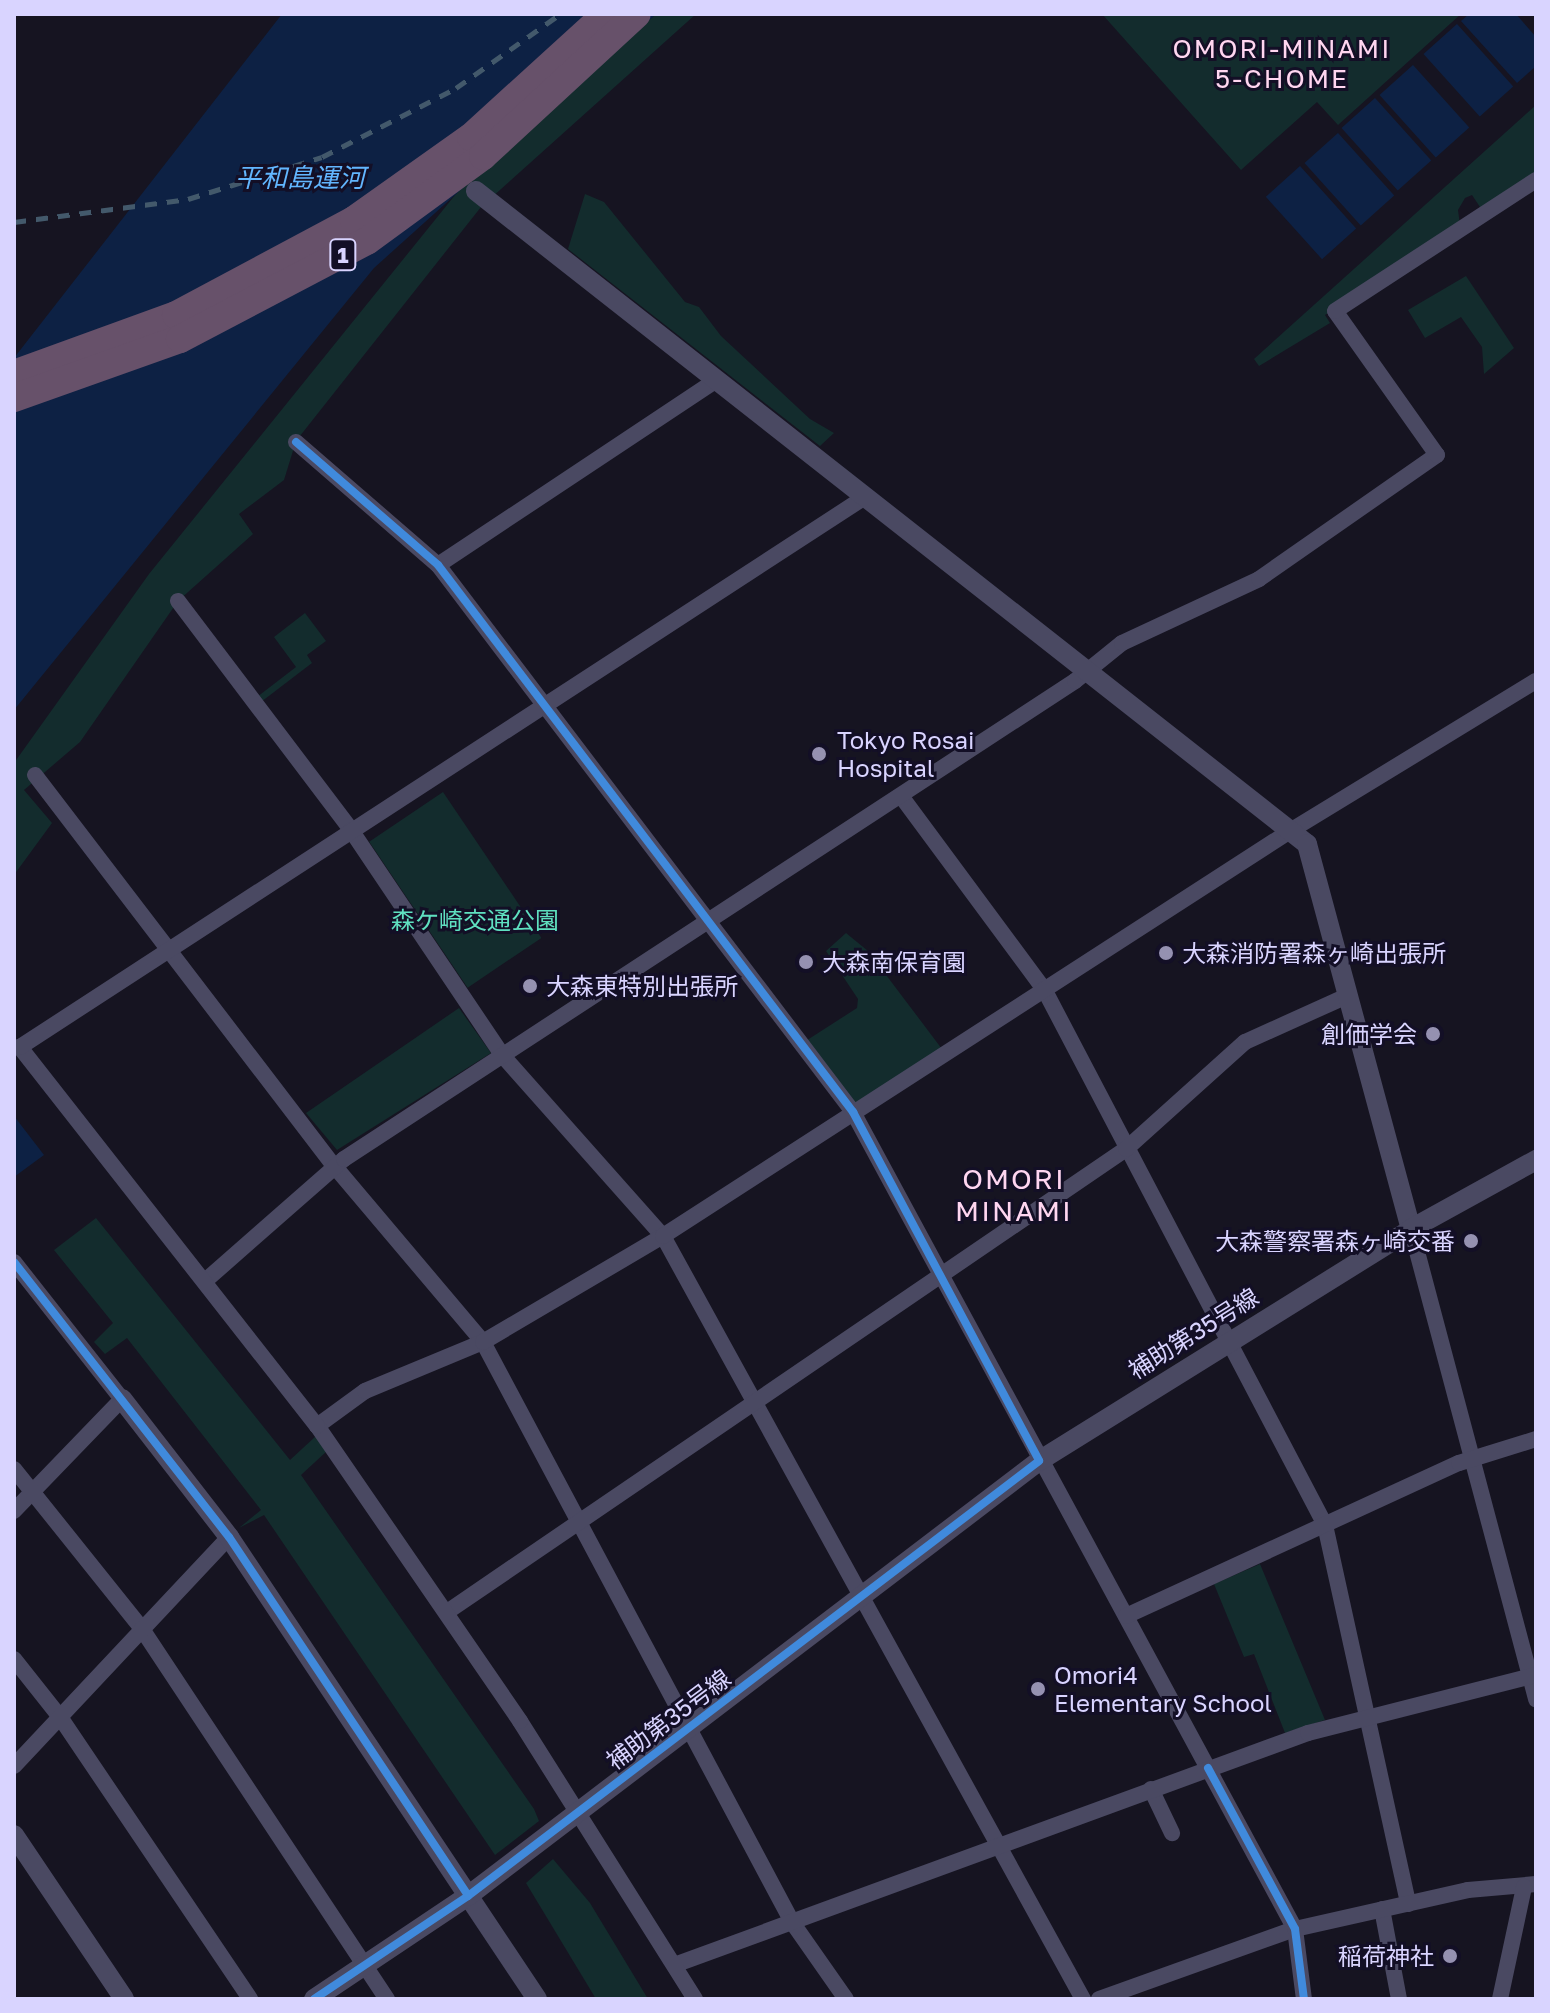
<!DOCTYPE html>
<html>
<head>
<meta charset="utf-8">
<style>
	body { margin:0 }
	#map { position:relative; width:1550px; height:2013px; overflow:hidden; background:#161421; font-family:"Golos Text","Noto Sans JP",sans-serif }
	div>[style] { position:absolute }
	.green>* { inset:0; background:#132c2d; transform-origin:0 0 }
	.water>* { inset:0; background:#0d2144; transform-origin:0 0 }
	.minor>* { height:16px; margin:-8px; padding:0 8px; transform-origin:8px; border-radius:8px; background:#4a4962 }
	.tertiary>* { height:20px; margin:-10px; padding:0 10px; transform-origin:10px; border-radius:10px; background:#4a4962 }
	.motorway>* { height:28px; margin:-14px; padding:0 14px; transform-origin:14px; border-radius:14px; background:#67516a }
	.rail>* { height:5px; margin-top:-2.5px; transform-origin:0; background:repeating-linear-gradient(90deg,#43596b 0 12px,transparent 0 22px) }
	.cycleway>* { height:8px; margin:-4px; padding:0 4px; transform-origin:4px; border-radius:4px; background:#408adc }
	.dots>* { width:22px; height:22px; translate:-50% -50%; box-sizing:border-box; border:4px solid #130f26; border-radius:50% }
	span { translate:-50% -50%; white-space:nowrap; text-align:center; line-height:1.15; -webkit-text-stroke:6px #130f26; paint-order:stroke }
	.shield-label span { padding:2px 6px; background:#130f26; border:2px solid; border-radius:6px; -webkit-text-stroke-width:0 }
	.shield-label { font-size:22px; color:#d9d4ff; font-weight:700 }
	.poi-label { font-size:24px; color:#d9d4ff }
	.left { translate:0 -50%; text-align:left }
	.right { translate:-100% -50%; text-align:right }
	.park-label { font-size:24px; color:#5fe0c0 }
	.street-label { font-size:24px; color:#d9d4ff }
	.neighbourhood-label { font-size:26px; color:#ffd6f0; letter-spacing:2px }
	.water-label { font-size:26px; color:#62b6ff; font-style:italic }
	.quarter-label { font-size:28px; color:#ffd6f0; letter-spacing:2px }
	.frame { position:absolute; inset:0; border:16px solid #d9d4ff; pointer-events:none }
</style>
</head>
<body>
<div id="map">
	<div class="green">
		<div style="clip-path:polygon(656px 14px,696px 14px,481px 207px,296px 441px,284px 480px,239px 514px,253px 534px,178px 601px,80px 742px,24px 790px,52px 823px,14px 875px,14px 763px,149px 574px,468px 179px)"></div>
		<div style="clip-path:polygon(1102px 14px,1461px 14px,1338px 125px,1317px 102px,1241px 170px)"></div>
		<div style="clip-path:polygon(1536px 105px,1536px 175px,1482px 210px,1472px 195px,1465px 198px,1458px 210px,1460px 225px,1325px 315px,1330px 323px,1259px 366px,1254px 359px)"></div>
		<div style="clip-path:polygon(585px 194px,604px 202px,685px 302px,699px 307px,721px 336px,810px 419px,834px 433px,820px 446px,568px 249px)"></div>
		<div style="clip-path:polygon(1466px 276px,1514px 348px,1484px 374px,1482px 347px,1461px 317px,1425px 338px,1408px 310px)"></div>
		<div style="clip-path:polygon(305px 613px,326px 641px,307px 655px,312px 663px,261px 702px,257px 697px,296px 667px,274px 637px)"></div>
		<div style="left:443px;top:792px;width:176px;height:89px;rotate:56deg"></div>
		<div style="clip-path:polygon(846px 933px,868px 951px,945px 1053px,853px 1112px,801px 1044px,857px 1008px,858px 999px,826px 951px)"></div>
		<div style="clip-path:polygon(459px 1008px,491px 1053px,337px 1150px,306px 1113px)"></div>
		<div style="clip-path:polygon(96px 1218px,290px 1460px,316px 1436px,327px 1451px,301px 1475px,534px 1809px,539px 1821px,495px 1855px,264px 1515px,239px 1528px,261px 1510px,127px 1338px,105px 1354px,94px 1342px,113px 1323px,54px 1250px)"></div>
		<div style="clip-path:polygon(1260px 1564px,1325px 1720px,1285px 1733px,1254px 1654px,1244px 1657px,1214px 1584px)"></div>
		<div style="clip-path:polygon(553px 1859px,590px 1903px,648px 1999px,596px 1999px,526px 1883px)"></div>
	</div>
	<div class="water">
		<div style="clip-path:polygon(282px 14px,656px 14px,374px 268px,14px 710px,14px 358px)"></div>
		<div style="clip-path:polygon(1469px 14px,1516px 14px,1536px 37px,1536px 66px,1517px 83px,1461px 21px)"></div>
		<div style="left:1457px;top:24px;width:84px;height:45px;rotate:48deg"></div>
		<div style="left:1413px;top:65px;width:84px;height:45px;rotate:48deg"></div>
		<div style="left:1375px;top:98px;width:84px;height:45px;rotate:48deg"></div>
		<div style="left:1338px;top:133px;width:84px;height:45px;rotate:48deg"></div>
		<div style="left:1300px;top:166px;width:84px;height:46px;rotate:48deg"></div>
		<div style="clip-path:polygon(14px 1116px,44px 1155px,14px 1177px)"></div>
	</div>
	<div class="minor">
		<div style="left:296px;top:442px;width:188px;rotate:40.9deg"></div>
		<div style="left:438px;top:565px;width:687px;rotate:52.81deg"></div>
		<div style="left:853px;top:1112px;width:929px;rotate:61.59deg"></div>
		<div style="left:1295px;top:1929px;width:71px;rotate:82.7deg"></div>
		<div style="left:438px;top:565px;width:333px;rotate:-33.6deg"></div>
		<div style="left:178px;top:601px;width:287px;rotate:52.9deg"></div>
		<div style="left:351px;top:830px;width:272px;rotate:56.1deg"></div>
		<div style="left:503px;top:1056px;width:241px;rotate:48.4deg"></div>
		<div style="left:663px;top:1236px;width:871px;rotate:61.17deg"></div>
		<div style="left:35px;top:775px;width:495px;rotate:52.6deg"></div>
		<div style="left:336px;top:1168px;width:228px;rotate:49.8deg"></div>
		<div style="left:483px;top:1342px;width:657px;rotate:61.95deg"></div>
		<div style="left:792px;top:1922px;width:94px;rotate:55deg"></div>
		<div style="left:901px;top:796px;width:240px;rotate:53.5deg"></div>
		<div style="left:1044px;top:989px;width:605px;rotate:62.33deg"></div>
		<div style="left:1325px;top:1525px;width:388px;rotate:77.6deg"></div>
		<div style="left:1411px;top:1229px;width:487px;rotate:75.1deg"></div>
		<div style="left:14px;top:1262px;width:174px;rotate:51.8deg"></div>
		<div style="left:122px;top:1399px;width:156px;rotate:134deg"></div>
		<div style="left:205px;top:1281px;width:185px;rotate:-41.3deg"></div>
		<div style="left:344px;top:1159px;width:873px;rotate:-33.18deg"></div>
		<div style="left:1075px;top:681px;width:60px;rotate:-39deg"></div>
		<div style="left:1122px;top:643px;width:151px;rotate:-25deg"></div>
		<div style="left:1259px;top:579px;width:217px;rotate:-34.9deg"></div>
		<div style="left:1437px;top:455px;width:176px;rotate:-125.3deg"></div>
		<div style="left:1335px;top:311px;width:240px;rotate:-33.1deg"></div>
		<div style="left:317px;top:1426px;width:59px;rotate:-36.1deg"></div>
		<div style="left:365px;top:1391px;width:128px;rotate:-22.6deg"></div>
		<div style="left:483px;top:1342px;width:209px;rotate:-30.5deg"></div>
		<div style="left:663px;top:1236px;width:746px;rotate:-32.86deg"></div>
		<div style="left:1290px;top:831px;width:288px;rotate:-31.4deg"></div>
		<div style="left:14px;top:1469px;width:205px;rotate:51.3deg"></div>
		<div style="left:142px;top:1629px;width:444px;rotate:56.5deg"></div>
		<div style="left:447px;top:1612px;width:822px;rotate:-34.29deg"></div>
		<div style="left:1126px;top:1149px;width:160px;rotate:-42deg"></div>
		<div style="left:1245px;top:1042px;width:114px;rotate:-24.3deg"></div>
		<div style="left:1126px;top:1616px;width:366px;rotate:-24.7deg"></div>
		<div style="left:1459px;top:1463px;width:81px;rotate:-17.3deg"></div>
		<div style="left:14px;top:1659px;width:74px;rotate:51.6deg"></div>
		<div style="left:60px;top:1717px;width:340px;rotate:56deg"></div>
		<div style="left:14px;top:1766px;width:314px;rotate:-46.8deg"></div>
		<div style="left:1151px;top:1789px;width:49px;rotate:64.5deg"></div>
		<div style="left:1382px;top:1909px;width:92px;rotate:79.3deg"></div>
		<div style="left:677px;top:1964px;width:672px;rotate:-20.11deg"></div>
		<div style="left:1308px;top:1733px;width:235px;rotate:-14.3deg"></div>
		<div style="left:695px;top:1999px;width:328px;rotate:-122.2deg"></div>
		<div style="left:520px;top:1721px;width:358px;rotate:-124.5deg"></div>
		<div style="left:317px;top:1426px;width:482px;rotate:-128.1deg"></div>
		<div style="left:20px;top:1047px;width:1005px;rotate:-33.06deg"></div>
		<div style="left:1099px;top:1999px;width:208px;rotate:-19.7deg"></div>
		<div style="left:1295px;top:1929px;width:177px;rotate:-12.7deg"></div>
		<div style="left:1468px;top:1890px;width:68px;rotate:-5deg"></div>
		<div style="left:1500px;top:1999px;width:115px;rotate:-77.9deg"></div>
	</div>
	<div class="tertiary">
		<div style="left:476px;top:191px;width:1057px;rotate:38.16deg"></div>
		<div style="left:1307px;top:844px;width:399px;rotate:74.9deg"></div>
		<div style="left:122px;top:1399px;width:175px;rotate:52.2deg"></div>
		<div style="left:229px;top:1537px;width:555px;rotate:56.31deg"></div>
		<div style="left:14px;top:1835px;width:197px;rotate:56.1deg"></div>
		<div style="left:314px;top:1999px;width:185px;rotate:-33.8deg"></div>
		<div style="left:468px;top:1896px;width:718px;rotate:-37.3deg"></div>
		<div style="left:1039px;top:1461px;width:438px;rotate:-31.9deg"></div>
		<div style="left:1411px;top:1229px;width:143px;rotate:-28.9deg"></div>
	</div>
	<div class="motorway">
		<div style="left:14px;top:374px;width:172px;rotate:-20deg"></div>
		<div style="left:176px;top:315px;width:202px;rotate:-28.1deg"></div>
		<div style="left:354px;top:220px;width:143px;rotate:-35.4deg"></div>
		<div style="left:471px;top:137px;width:183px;rotate:-42.3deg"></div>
		<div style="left:14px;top:398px;width:176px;rotate:-19.6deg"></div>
		<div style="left:180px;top:339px;width:211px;rotate:-27.7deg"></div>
		<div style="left:367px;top:241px;width:144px;rotate:-36.2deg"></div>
		<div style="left:483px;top:156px;width:209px;rotate:-42.7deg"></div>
	</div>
	<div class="rail">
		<div style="left:14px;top:222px;width:176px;rotate:-7.5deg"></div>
		<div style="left:188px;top:199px;width:140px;rotate:-17.4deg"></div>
		<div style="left:322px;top:157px;width:151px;rotate:-27.2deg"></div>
		<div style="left:456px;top:88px;width:128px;rotate:-35.4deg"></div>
	</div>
	<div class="cycleway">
		<div style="left:296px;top:442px;width:188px;rotate:40.9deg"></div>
		<div style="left:438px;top:565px;width:687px;rotate:52.81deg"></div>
		<div style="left:853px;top:1112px;width:395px;rotate:61.9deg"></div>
		<div style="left:1039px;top:1461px;width:718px;rotate:142.7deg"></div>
		<div style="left:468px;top:1896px;width:185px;rotate:146.2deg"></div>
		<div style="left:14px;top:1262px;width:349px;rotate:52deg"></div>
		<div style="left:229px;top:1537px;width:431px;rotate:56.3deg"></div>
		<div style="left:1208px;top:1768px;width:183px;rotate:61.6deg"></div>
		<div style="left:1295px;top:1929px;width:71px;rotate:82.7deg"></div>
	</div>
	<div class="dots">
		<div style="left:819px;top:754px;background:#9591b1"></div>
		<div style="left:1166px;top:953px;background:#9591b1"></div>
		<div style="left:806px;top:962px;background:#9591b1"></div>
		<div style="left:530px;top:986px;background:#9591b1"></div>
		<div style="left:1433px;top:1034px;background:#9591b1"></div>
		<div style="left:1471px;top:1241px;background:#9591b1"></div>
		<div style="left:1038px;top:1689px;background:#9591b1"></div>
		<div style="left:1450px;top:1956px;background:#9591b1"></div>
	</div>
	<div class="shield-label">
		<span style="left:343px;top:255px">1</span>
	</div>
	<div class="poi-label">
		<span class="left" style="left:837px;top:754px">Tokyo Rosai<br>Hospital</span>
		<span class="left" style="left:1182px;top:953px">大森消防署森ヶ崎出張所</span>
		<span class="left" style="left:822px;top:962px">大森南保育園</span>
		<span class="left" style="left:546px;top:986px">大森東特別出張所</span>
		<span class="right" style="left:1417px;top:1034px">創価学会</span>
		<span class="right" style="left:1455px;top:1241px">大森警察署森ヶ崎交番</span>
		<span class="left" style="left:1054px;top:1689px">Omori4<br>Elementary School</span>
		<span class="right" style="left:1434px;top:1956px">稲荷神社</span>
	</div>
	<div class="park-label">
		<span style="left:475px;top:920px">森ケ崎交通公園</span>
	</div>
	<div class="street-label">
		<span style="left:1193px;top:1333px;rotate:-32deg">補助第35号線</span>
		<span style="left:668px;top:1719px;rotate:-37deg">補助第35号線</span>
	</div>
	<div class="neighbourhood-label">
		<span style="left:1282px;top:64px">OMORI-MINAMI<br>5-CHOME</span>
	</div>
	<div class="water-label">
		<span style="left:300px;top:178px">平和島運河</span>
	</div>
	<div class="quarter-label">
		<span style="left:1014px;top:1195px">OMORI<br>MINAMI</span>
	</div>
	<div class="frame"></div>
</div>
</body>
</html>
